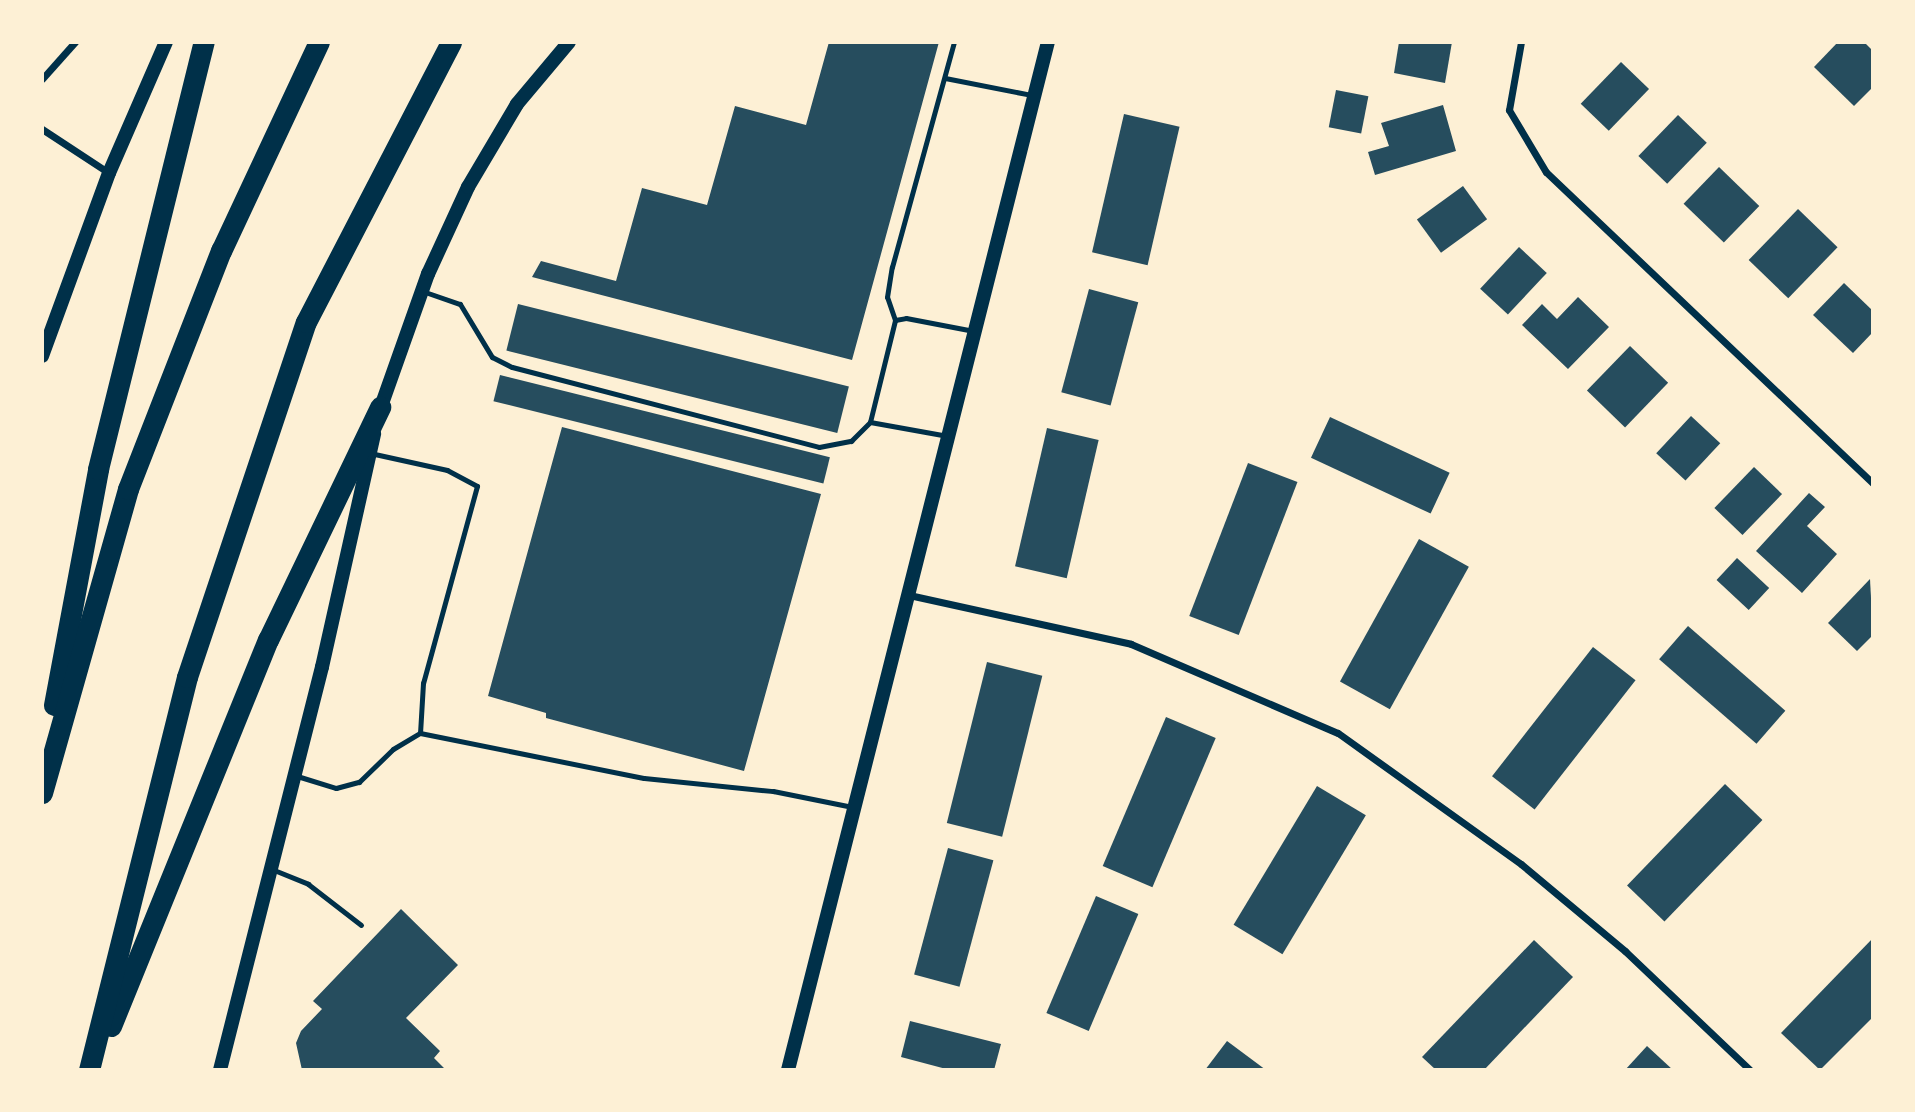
<!DOCTYPE html>
<html>
<head>
<meta charset="utf-8">
<style>
	body { margin:0 }
	#map { position:relative; width:1915px; height:1112px; overflow:hidden; background:#fdf0d5; font-family:"Roboto Condensed",sans-serif }
	div>[style] { position:absolute }
	.building>* { inset:0; background:#264d5e; transform-origin:0 0 }
	.service>* { height:5px; margin:-2.5px; padding:0 2.5px; transform-origin:2.5px; border-radius:2.5px; background:#003049 }
	.minor>* { height:7px; margin:-3.5px; padding:0 3.5px; transform-origin:3.5px; border-radius:3.5px; background:#003049 }
	.secondary>* { height:14px; margin:-7px; padding:0 7px; transform-origin:7px; border-radius:7px; background:#003049 }
	.motorway>* { height:21px; margin:-10.5px; padding:0 10.5px; transform-origin:10.5px; border-radius:10.5px; background:#003049 }
	span { translate:-50% -50%; white-space:nowrap; text-align:center; line-height:1.15; -webkit-text-stroke:7px #fdf0d5; paint-order:stroke }
	.frame { position:absolute; inset:0; border:44px solid #fdf0d5; pointer-events:none }
</style>
</head>
<body>
<div id="map">
	<div class="building">
		<div style="clip-path:polygon(829px 42px,939px 42px,852px 360px,532px 277px,541px 261px,616px 281px,642px 188px,707px 205px,735px 106px,806px 125px)"></div>
		<div style="clip-path:polygon(1399px 42px,1452px 42px,1445px 83px,1394px 73px)"></div>
		<div style="clip-path:polygon(1838px 42px,1864px 42px,1873px 51px,1873px 87px,1854px 106px,1814px 67px)"></div>
		<div style="left:1621px;top:62px;width:39px;height:58px;rotate:44deg"></div>
		<div style="left:1336px;top:90px;width:33px;height:38px;rotate:11deg"></div>
		<div style="clip-path:polygon(1443px 105px,1456px 151px,1375px 175px,1368px 152px,1389px 146px,1381px 123px)"></div>
		<div style="left:1124px;top:114px;width:57px;height:142px;rotate:13deg"></div>
		<div style="left:1678px;top:115px;width:40px;height:57px;rotate:44deg"></div>
		<div style="left:1719px;top:167px;width:56px;height:51px;rotate:44deg"></div>
		<div style="left:1463px;top:186px;width:41px;height:57px;rotate:54deg"></div>
		<div style="left:1798px;top:209px;width:55px;height:71px;rotate:44deg"></div>
		<div style="left:1519px;top:247px;width:38px;height:57px;rotate:43deg"></div>
		<div style="clip-path:polygon(1844px 283px,1873px 311px,1873px 332px,1853px 353px,1813px 315px)"></div>
		<div style="left:1089px;top:289px;width:51px;height:107px;rotate:15deg"></div>
		<div style="clip-path:polygon(1578px 297px,1609px 327px,1568px 369px,1522px 325px,1542px 304px,1557px 319px)"></div>
		<div style="left:518px;top:304px;width:341px;height:48px;rotate:14deg"></div>
		<div style="left:1630px;top:346px;width:53px;height:62px;rotate:44deg"></div>
		<div style="left:500px;top:375px;width:340px;height:27px;rotate:14deg"></div>
		<div style="left:1691px;top:416px;width:40px;height:51px;rotate:43deg"></div>
		<div style="left:1330px;top:417px;width:132px;height:45px;rotate:25deg"></div>
		<div style="clip-path:polygon(562px 427px,821px 494px,744px 771px,546px 718px,546px 713px,488px 696px)"></div>
		<div style="left:1047px;top:428px;width:53px;height:142px;rotate:13deg"></div>
		<div style="left:1248px;top:463px;width:53px;height:164px;rotate:21deg"></div>
		<div style="left:1754px;top:467px;width:39px;height:57px;rotate:44deg"></div>
		<div style="clip-path:polygon(1809px 493px,1825px 507px,1807px 526px,1837px 554px,1802px 593px,1756px 551px)"></div>
		<div style="left:1419px;top:539px;width:57px;height:163px;rotate:29deg"></div>
		<div style="left:1737px;top:558px;width:44px;height:30px;rotate:43deg"></div>
		<div style="clip-path:polygon(1870px 579px,1873px 635px,1857px 651px,1828px 623px)"></div>
		<div style="left:1688px;top:626px;width:129px;height:44px;rotate:41deg"></div>
		<div style="left:1593px;top:647px;width:54px;height:164px;rotate:38deg"></div>
		<div style="left:987px;top:662px;width:57px;height:166px;rotate:14deg"></div>
		<div style="left:1166px;top:717px;width:54px;height:162px;rotate:23deg"></div>
		<div style="left:1725px;top:784px;width:52px;height:141px;rotate:44deg"></div>
		<div style="left:1317px;top:786px;width:57px;height:162px;rotate:31deg"></div>
		<div style="left:948px;top:848px;width:47px;height:131px;rotate:15deg"></div>
		<div style="left:1096px;top:896px;width:46px;height:127px;rotate:23deg"></div>
		<div style="clip-path:polygon(401px 909px,458px 965px,406px 1018px,440px 1051px,434px 1058px,446px 1070px,302px 1070px,296px 1043px,301px 1031px,322px 1009px,313px 1001px)"></div>
		<div style="clip-path:polygon(1873px 938px,1873px 1017px,1820px 1070px,1781px 1033px)"></div>
		<div style="clip-path:polygon(1534px 940px,1573px 977px,1484px 1070px,1436px 1070px,1422px 1057px)"></div>
		<div style="clip-path:polygon(910px 1021px,1001px 1044px,994px 1070px,950px 1070px,901px 1057px)"></div>
		<div style="clip-path:polygon(1227px 1041px,1266px 1070px,1205px 1070px)"></div>
		<div style="clip-path:polygon(1647px 1046px,1673px 1070px,1625px 1070px)"></div>
	</div>
	<div class="service">
		<div style="left:945px;top:78px;width:89px;rotate:11.1deg"></div>
		<div style="left:425px;top:292px;width:37px;rotate:19deg"></div>
		<div style="left:460px;top:304px;width:62px;rotate:58.9deg"></div>
		<div style="left:492px;top:357px;width:22px;rotate:27deg"></div>
		<div style="left:512px;top:367px;width:317px;rotate:14.6deg"></div>
		<div style="left:819px;top:447px;width:33px;rotate:-11deg"></div>
		<div style="left:851px;top:441px;width:27px;rotate:-45deg"></div>
		<div style="left:870px;top:422px;width:79px;rotate:10.2deg"></div>
		<div style="left:895px;top:320px;width:24px;rotate:-109deg"></div>
		<div style="left:887px;top:297px;width:30px;rotate:-81deg"></div>
		<div style="left:892px;top:267px;width:233px;rotate:-74.6deg"></div>
		<div style="left:870px;top:422px;width:105px;rotate:-76.2deg"></div>
		<div style="left:895px;top:320px;width:11px;rotate:-10deg"></div>
		<div style="left:906px;top:318px;width:69px;rotate:10.8deg"></div>
		<div style="left:370px;top:453px;width:79px;rotate:12.4deg"></div>
		<div style="left:447px;top:470px;width:34px;rotate:28deg"></div>
		<div style="left:477px;top:486px;width:204px;rotate:105.3deg"></div>
		<div style="left:423px;top:683px;width:50px;rotate:93.4deg"></div>
		<div style="left:297px;top:776px;width:41px;rotate:17.1deg"></div>
		<div style="left:336px;top:788px;width:24px;rotate:-15deg"></div>
		<div style="left:359px;top:782px;width:47px;rotate:-44.1deg"></div>
		<div style="left:393px;top:749px;width:31px;rotate:-31deg"></div>
		<div style="left:420px;top:733px;width:228px;rotate:11.4deg"></div>
		<div style="left:644px;top:778px;width:130px;rotate:5.8deg"></div>
		<div style="left:773px;top:791px;width:81px;rotate:11.4deg"></div>
		<div style="left:274px;top:870px;width:37px;rotate:22deg"></div>
		<div style="left:308px;top:884px;width:67px;rotate:37.7deg"></div>
	</div>
	<div class="minor">
		<div style="left:1521px;top:42px;width:69px;rotate:100deg"></div>
		<div style="left:1509px;top:110px;width:72px;rotate:59.2deg"></div>
		<div style="left:1546px;top:172px;width:451px;rotate:43.6deg"></div>
		<div style="left:42px;top:79px;width:50px;rotate:-48.3deg"></div>
		<div style="left:42px;top:129px;width:80px;rotate:33.3deg"></div>
		<div style="left:909px;top:595px;width:227px;rotate:12.4deg"></div>
		<div style="left:1131px;top:644px;width:225px;rotate:23.3deg"></div>
		<div style="left:1338px;top:733px;width:225px;rotate:35.6deg"></div>
		<div style="left:1521px;top:864px;width:136px;rotate:39.9deg"></div>
		<div style="left:1625px;top:951px;width:173px;rotate:43.6deg"></div>
	</div>
	<div class="secondary">
		<div style="left:42px;top:356px;width:195px;rotate:-69.9deg"></div>
		<div style="left:109px;top:173px;width:143px;rotate:-66.5deg"></div>
		<div style="left:378px;top:415px;width:150px;rotate:-70.5deg"></div>
		<div style="left:428px;top:274px;width:96px;rotate:-65.3deg"></div>
		<div style="left:468px;top:187px;width:96px;rotate:-59.4deg"></div>
		<div style="left:517px;top:104px;width:81px;rotate:-50deg"></div>
		<div style="left:220px;top:1070px;width:416px;rotate:-75.8deg"></div>
		<div style="left:322px;top:667px;width:239px;rotate:-77.4deg"></div>
		<div style="left:788px;top:1070px;width:1060px;rotate:-75.81deg"></div>
	</div>
	<div class="motorway">
		<div style="left:54px;top:705px;width:240px;rotate:-79.4deg"></div>
		<div style="left:98px;top:469px;width:440px;rotate:-76.1deg"></div>
		<div style="left:42px;top:793px;width:316px;rotate:-74.2deg"></div>
		<div style="left:128px;top:489px;width:256px;rotate:-68.7deg"></div>
		<div style="left:221px;top:251px;width:231px;rotate:-64.9deg"></div>
		<div style="left:111px;top:1026px;width:417px;rotate:-67.9deg"></div>
		<div style="left:268px;top:640px;width:259px;rotate:-64.3deg"></div>
		<div style="left:89px;top:1070px;width:405px;rotate:-76deg"></div>
		<div style="left:187px;top:677px;width:374px;rotate:-71.5deg"></div>
		<div style="left:306px;top:322px;width:315px;rotate:-62.6deg"></div>
	</div>
	<div class="frame"></div>
</div>
</body>
</html>
